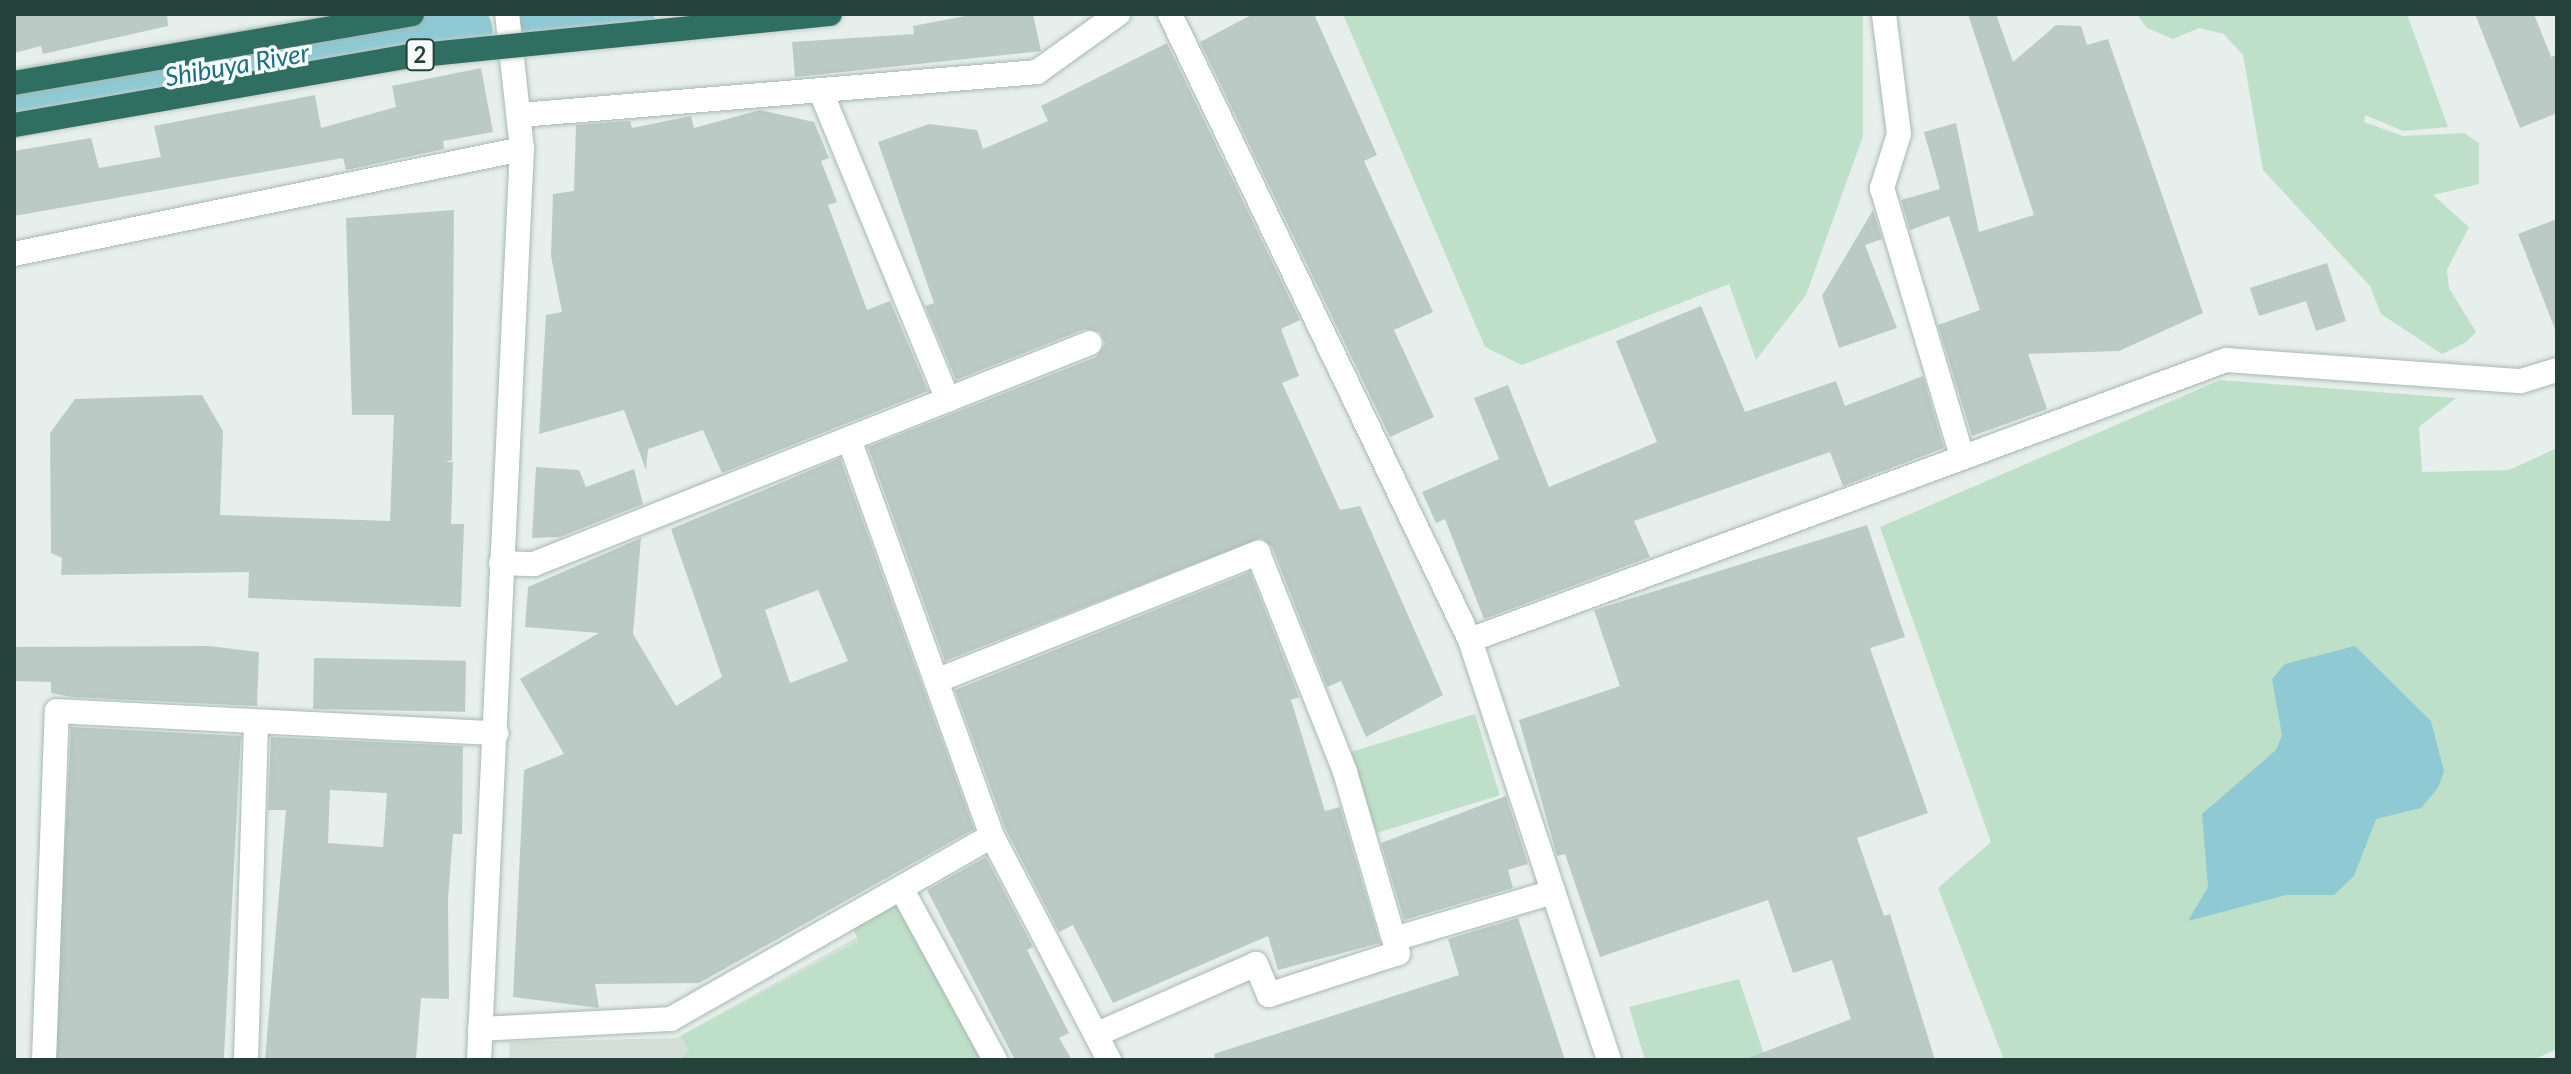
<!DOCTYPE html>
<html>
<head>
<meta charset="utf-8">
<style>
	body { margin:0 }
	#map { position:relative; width:2571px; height:1074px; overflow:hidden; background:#e6efeb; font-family:Lato,sans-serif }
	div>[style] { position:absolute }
	.built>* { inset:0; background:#d4dfda }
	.green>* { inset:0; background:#bfe0c8; transform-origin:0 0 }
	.water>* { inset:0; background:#8ec9d4 }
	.river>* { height:62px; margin:-31px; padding:0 31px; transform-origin:31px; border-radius:31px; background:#8ec9d4 }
	.building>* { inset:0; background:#bbcac4; transform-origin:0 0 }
	.roads { filter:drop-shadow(0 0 2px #a8b8b2) drop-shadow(0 0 2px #a8b8b2) }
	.minor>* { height:24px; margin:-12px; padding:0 12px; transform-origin:12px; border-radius:12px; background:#fff }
	.highway>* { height:24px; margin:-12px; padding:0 12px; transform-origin:12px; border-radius:12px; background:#2f6f62 }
	.bridges { filter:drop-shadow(0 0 2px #c2cac8) drop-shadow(0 0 2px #c2cac8) }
	.highway-bridge>* { height:24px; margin:-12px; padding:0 12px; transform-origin:12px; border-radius:12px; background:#2f6f62 }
	span { translate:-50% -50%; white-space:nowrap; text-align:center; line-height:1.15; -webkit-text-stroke:7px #f7fbf9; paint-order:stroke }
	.shield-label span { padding:2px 6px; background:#f7fbf9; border:2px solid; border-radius:6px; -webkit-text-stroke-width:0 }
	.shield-label { font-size:22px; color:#24423a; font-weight:700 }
	.water-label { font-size:26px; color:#1c6f80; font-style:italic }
	.frame { position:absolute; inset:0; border:16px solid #24423a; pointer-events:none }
</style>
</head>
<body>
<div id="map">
	<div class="built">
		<div style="clip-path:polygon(886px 921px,960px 1060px,509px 1060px,510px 1042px,676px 1038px)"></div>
	</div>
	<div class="green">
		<div style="clip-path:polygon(1343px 14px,1863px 14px,1863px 136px,1806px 295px,1756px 360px,1729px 284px,1522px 365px,1485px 347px)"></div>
		<div style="clip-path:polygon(2137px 14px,2407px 14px,2448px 127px,2403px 131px,2365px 115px,2364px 122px,2403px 136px,2464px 133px,2479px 143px,2479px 184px,2433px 195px,2469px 227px,2447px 270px,2449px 288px,2476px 332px,2466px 342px,2442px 354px,2381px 314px,2370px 286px,2263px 170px,2243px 55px,2224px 34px,2199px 28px,2173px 39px,2147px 28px)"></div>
		<div style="clip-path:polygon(2220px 380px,2456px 398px,2419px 427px,2422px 472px,2509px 470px,2557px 448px,2557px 1049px,2533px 1060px,2004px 1060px,1938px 888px,1991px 842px,1880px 527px)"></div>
		<div style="left:1475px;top:714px;width:85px;height:129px;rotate:73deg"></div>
		<div style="clip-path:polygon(897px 902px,982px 1060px,680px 1060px,689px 1051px,681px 1036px,859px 941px,851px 926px)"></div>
		<div style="clip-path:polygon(1739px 979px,1766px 1060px,1645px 1060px,1629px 1007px)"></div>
	</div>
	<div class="water">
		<div style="clip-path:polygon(2355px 646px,2431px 721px,2444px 771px,2438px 788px,2421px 808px,2376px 819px,2354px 876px,2334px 895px,2286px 895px,2188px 921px,2208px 887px,2202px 814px,2276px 750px,2282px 735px,2272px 679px,2285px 664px)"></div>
	</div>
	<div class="river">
		<div style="left:540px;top:23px;width:84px;rotate:-6.1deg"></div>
		<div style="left:14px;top:107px;width:214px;rotate:-11.3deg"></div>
		<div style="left:224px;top:65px;width:240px;rotate:-8.1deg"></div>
	</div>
	<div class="building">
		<div style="clip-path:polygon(14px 14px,167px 14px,168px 26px,43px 54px,41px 46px,14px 53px)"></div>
		<div style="clip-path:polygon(976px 14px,1033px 14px,1041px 51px,795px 77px,792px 42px,914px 34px,913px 26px)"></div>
		<div style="clip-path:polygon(1253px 14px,1314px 14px,1377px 155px,1364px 161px,1433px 312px,1394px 330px,1434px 417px,1390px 437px,1200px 42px)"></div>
		<div style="clip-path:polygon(1968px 14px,1996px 14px,2013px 62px,2056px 25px,2081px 26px,2087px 45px,2108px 39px,2203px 313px,2119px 351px,2028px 354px,2047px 409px,1972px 436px,1938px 325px,1980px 310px,1949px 216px,1910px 230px,1901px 200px,1940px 189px,1924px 132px,1956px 123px,1979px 232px,2034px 215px)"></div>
		<div style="clip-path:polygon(2475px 14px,2534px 14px,2551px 57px,2557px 55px,2557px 113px,2520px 128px)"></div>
		<div style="clip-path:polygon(1167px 43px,1300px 320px,1281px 329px,1299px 376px,1282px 383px,1340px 510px,1360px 506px,1443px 695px,1366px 737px,1341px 681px,1327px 687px,1272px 547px,1261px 538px,945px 661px,868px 447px,1096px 357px,1105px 344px,1100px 332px,1085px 329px,956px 380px,925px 306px,934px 303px,878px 142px,929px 124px,977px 130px,983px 149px,1048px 121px,1041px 106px)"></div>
		<div style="clip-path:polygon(481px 68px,493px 132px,443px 141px,444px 149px,346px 170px,343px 158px,14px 216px,14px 151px,91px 138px,99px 168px,161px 157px,154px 126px,315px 95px,321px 128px,396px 107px,392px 86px)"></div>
		<div style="clip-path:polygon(760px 110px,814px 122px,829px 158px,821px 161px,837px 202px,828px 205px,867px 310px,890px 301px,928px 391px,722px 473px,703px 430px,648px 449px,646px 470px,624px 410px,539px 434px,546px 315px,562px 312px,551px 256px,553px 194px,574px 191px,576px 125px,630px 121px,632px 128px,691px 116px,694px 128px)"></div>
		<div style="clip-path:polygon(454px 210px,452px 460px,445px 462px,453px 462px,451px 524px,464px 524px,461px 607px,248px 598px,249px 572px,61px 575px,62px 558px,51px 553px,50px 433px,75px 399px,202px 395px,223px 431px,220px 515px,390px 521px,394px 415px,352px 415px,346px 218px)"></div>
		<div style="clip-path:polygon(1873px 210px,1882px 239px,1865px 245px,1897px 328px,1839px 348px,1822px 296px)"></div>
		<div style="clip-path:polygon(2557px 219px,2557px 329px,2555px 329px,2518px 234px)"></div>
		<div style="clip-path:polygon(2327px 263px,2346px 321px,2316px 331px,2306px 301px,2259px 316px,2250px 288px)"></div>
		<div style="clip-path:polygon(1701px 306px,1745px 412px,1836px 381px,1845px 406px,1923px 376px,1944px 448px,1843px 486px,1830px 452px,1634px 521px,1650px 557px,1484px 619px,1445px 519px,1436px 523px,1422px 492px,1499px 459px,1474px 398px,1508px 385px,1549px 487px,1657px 442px,1616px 341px)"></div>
		<div style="clip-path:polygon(evenodd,840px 458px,974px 829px,699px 983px,595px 984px,599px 1008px,513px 997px,524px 770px,564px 754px,520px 679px,599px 633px,525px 627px,528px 587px,641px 538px,633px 634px,676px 706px,722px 677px,671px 529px,840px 458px,818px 590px,848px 661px,790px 683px,765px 610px,818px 590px)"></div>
		<div style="clip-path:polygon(536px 467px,579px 470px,586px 487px,634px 469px,643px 504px,560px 537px,532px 538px)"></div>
		<div style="clip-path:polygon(1867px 525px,1905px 637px,1870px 648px,1928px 813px,1857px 838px,1884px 916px,1890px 914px,1935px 1060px,1743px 1060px,1851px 1019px,1832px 960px,1793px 973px,1768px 900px,1600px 957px,1565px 854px,1557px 856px,1519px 720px,1620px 686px,1594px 610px)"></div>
		<div style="clip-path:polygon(1250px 572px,1299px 697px,1291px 700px,1325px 811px,1340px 807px,1380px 943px,1278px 970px,1268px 936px,1113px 1003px,1073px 925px,1059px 932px,1006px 830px,955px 690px)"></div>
		<div style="clip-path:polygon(209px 646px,259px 652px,257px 706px,72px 697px,51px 693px,51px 682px,14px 681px,14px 647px)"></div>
		<div style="left:314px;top:658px;width:152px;height:51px;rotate:1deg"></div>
		<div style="left:71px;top:727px;width:170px;height:333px;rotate:3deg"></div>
		<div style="clip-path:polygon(evenodd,271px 737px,463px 746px,462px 834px,453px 834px,448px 899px,449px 999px,421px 998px,416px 1060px,265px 1060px,286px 810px,268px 810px,271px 737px,330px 790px,387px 793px,383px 847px,328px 843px,330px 790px)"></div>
		<div style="clip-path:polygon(1506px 796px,1528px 864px,1508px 870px,1513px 888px,1404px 920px,1381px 843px)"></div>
		<div style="clip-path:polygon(986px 857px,1033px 947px,1027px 950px,1069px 1033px,1059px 1038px,1072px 1060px,1015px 1060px,927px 890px)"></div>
		<div style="clip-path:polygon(1518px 918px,1565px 1060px,1215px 1060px,1214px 1054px,1459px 975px,1448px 939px)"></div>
	</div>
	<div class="roads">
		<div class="minor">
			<div style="left:1170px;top:14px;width:694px;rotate:64.39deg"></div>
			<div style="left:1470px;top:640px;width:442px;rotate:71.7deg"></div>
			<div style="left:1884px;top:14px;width:121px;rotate:82.9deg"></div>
			<div style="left:1899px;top:134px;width:57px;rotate:107.5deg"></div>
			<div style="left:1882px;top:188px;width:280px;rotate:73.4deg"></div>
			<div style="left:821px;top:92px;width:333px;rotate:67.6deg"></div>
			<div style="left:521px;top:115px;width:518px;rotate:-4.76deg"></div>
			<div style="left:1037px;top:72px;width:100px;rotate:-35.6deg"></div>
			<div style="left:14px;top:254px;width:519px;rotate:-11.68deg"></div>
			<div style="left:849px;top:439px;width:422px;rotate:70.2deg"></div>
			<div style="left:992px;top:836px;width:253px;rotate:62.4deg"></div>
			<div style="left:501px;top:563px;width:33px;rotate:2deg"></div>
			<div style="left:534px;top:564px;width:598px;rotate:-21.68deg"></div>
			<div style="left:1470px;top:640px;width:806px;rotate:-20.32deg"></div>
			<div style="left:2226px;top:360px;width:296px;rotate:4.1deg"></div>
			<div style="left:2521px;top:381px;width:38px;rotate:-17deg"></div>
			<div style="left:936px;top:681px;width:347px;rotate:-21.7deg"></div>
			<div style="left:1258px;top:553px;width:236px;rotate:68.3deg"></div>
			<div style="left:1345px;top:772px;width:189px;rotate:73.7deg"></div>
			<div style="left:1398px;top:953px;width:136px;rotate:162deg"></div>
			<div style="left:1269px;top:995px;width:34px;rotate:-113deg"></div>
			<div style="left:1256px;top:964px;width:174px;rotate:156.2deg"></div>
			<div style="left:901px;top:888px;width:196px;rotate:61.3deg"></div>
			<div style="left:1397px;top:938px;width:163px;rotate:-16.4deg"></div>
			<div style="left:480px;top:1029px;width:191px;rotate:-3deg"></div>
			<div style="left:671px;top:1019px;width:369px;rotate:-29.7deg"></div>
			<div style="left:44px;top:1060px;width:349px;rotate:-87.9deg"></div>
			<div style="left:57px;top:711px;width:440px;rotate:2.9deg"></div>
			<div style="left:246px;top:1060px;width:335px;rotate:-88.3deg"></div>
			<div style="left:479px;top:1060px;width:912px;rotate:-87.3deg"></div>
			<div style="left:522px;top:149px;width:136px;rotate:-96.3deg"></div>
		</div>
		<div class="highway">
			<div style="left:14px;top:83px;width:404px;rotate:-9.8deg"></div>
		</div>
	</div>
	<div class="bridges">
		<div class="highway-bridge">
			<div style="left:14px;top:125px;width:402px;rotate:-9.9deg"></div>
			<div style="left:410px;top:56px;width:422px;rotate:-5.7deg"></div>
		</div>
	</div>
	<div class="shield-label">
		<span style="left:420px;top:55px">2</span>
	</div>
	<div class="water-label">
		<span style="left:237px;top:65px;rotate:-10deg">Shibuya River</span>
	</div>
	<div class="frame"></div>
</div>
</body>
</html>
